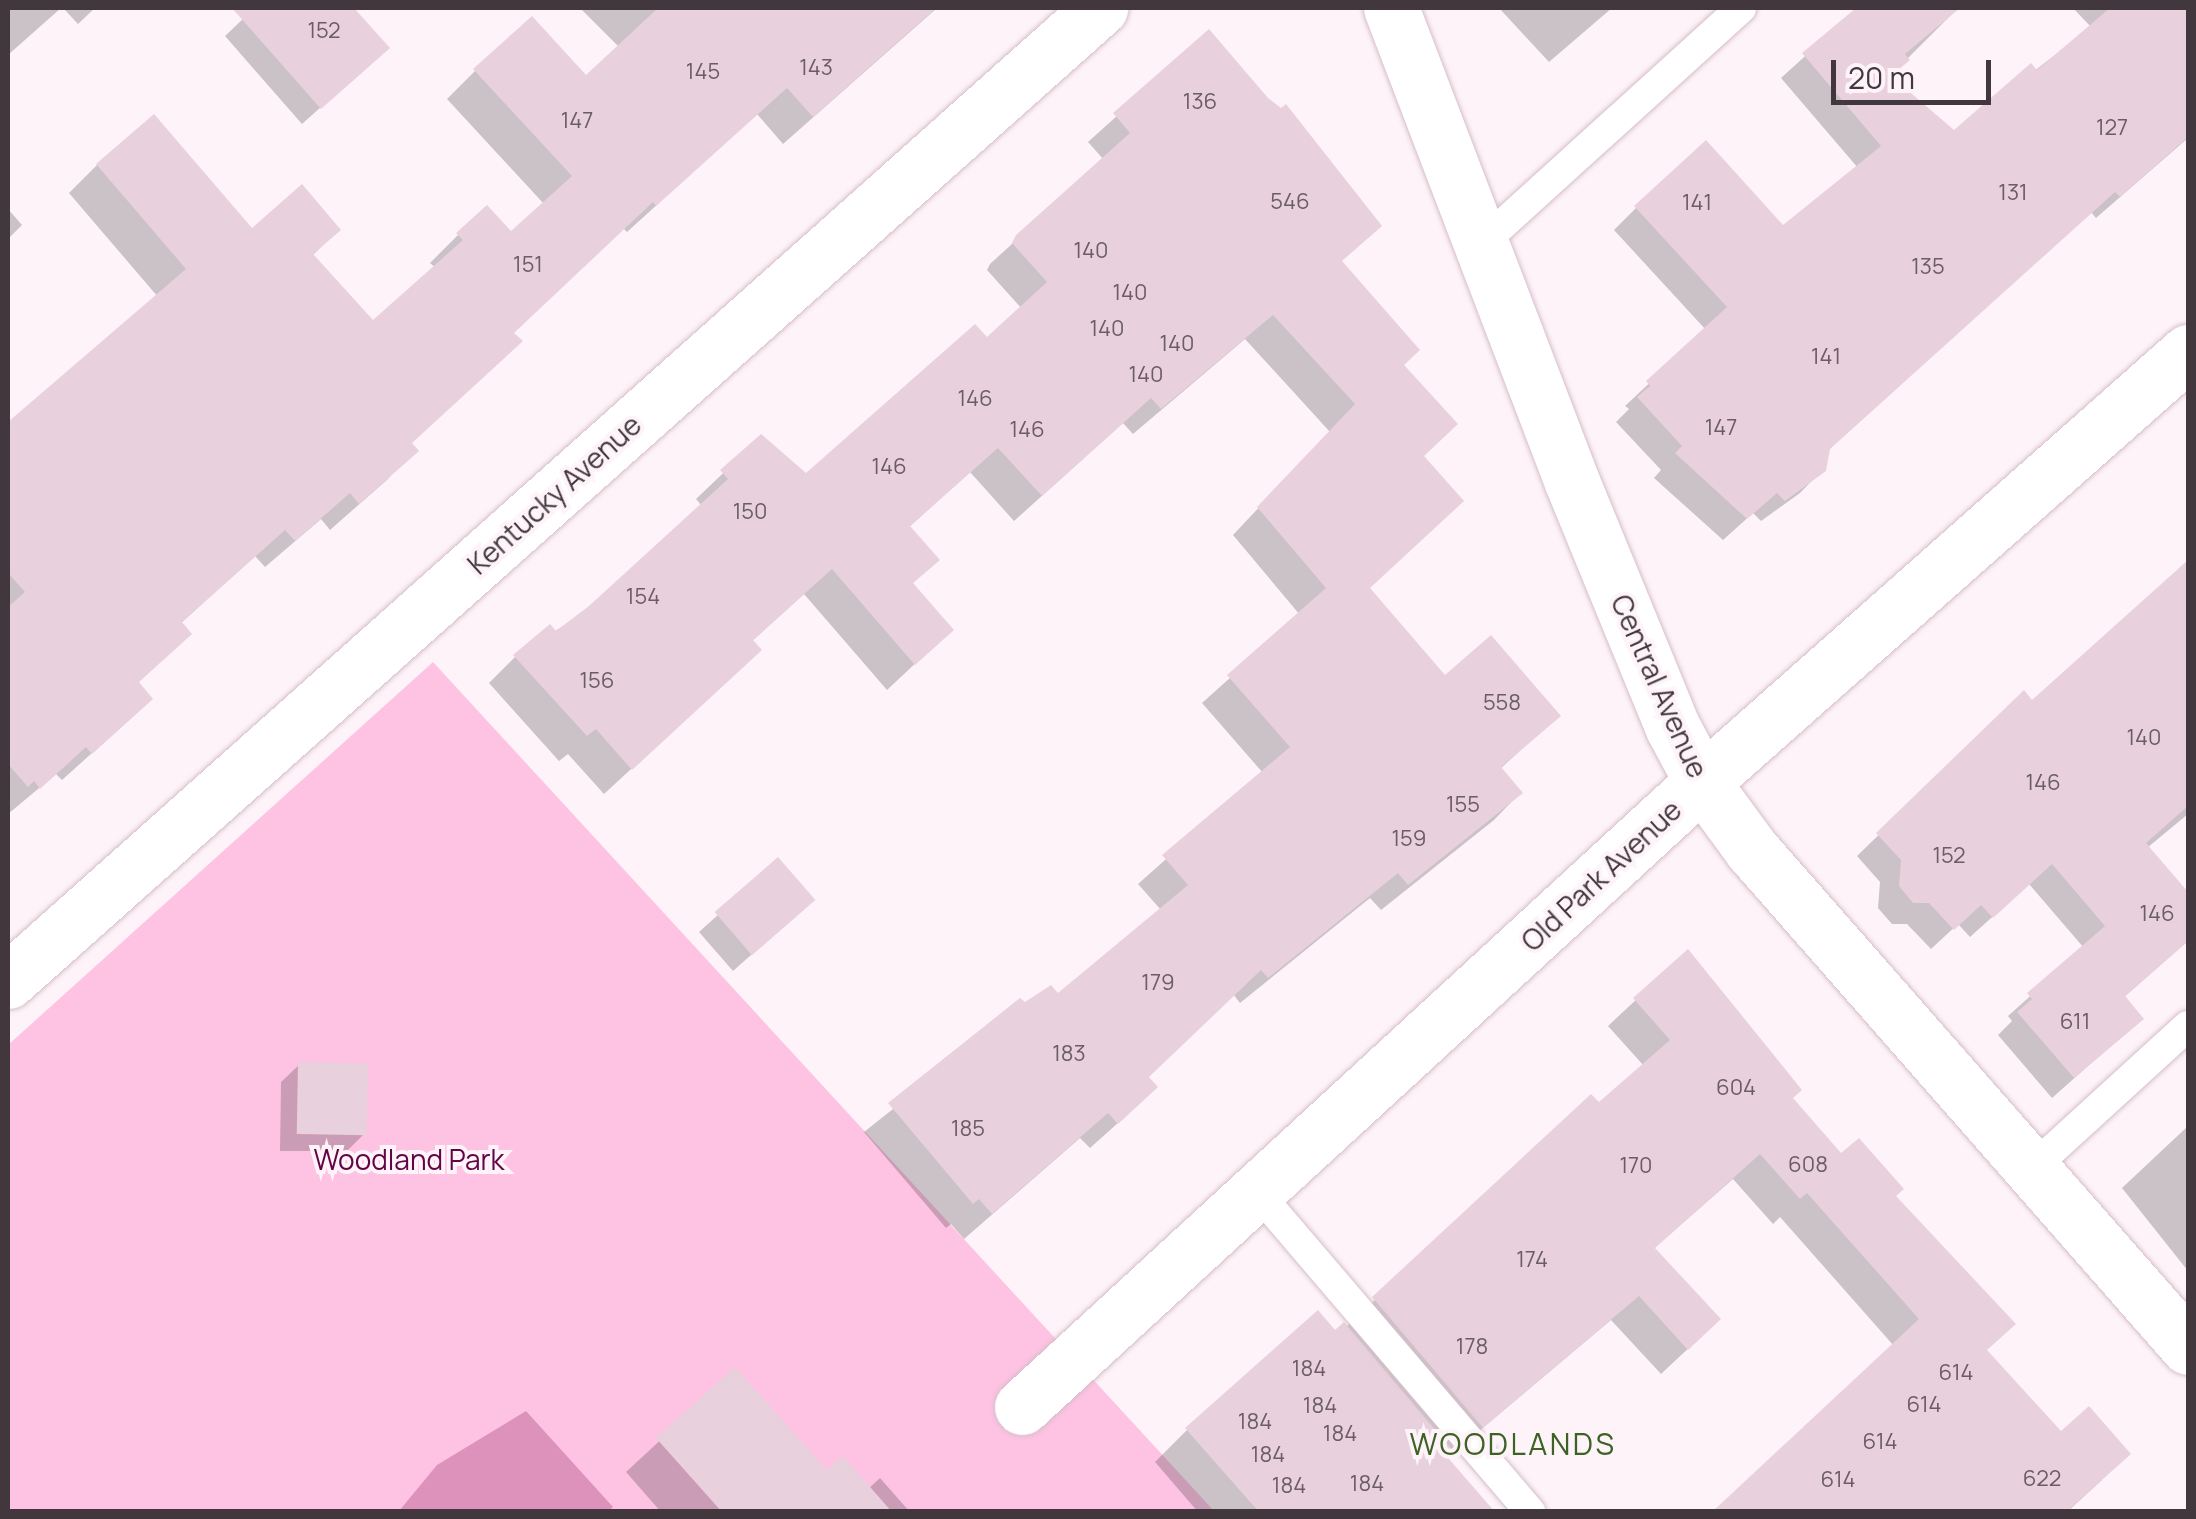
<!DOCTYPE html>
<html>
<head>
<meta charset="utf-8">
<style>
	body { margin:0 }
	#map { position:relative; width:2196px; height:1519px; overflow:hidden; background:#fdf3f8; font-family:Manrope,sans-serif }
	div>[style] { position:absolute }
	.green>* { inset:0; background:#fec3e3 }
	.water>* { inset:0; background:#dd92bc }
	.shadow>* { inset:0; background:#0003 }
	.building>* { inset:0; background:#e8d0dc; transform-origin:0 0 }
	.roads { filter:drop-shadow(0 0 2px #d6bdca) drop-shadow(0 0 2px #d6bdca) }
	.service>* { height:30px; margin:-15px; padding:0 15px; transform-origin:15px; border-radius:15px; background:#fff }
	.minor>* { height:55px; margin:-27.5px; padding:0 27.5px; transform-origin:27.5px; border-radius:27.5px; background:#fff }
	span { translate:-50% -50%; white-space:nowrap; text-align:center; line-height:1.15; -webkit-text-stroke:8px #fdf3f8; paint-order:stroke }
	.number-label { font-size:22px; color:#6b5d64 }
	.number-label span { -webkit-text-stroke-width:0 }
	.street-label { font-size:28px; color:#41373c }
	.park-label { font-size:28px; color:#610545 }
	.neighbourhood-label { font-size:30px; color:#3d6225; letter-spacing:2.5px }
	.frame { position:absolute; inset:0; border:10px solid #41373c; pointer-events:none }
	.scale { position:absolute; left:1831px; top:60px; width:160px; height:45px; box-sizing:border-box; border:5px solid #41373c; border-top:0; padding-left:12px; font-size:30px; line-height:35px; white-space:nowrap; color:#41373c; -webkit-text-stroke:8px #fdf3f8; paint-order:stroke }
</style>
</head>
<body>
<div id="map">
	<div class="green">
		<div style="clip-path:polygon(433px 662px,1214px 1511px,8px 1511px,8px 1045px)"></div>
	</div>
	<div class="water">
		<div style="clip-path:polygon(526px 1411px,613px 1507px,609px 1511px,399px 1511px,437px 1465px)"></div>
	</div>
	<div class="shadow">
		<div style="clip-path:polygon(8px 8px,61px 8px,8px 55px)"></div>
		<div style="clip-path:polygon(63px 8px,95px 8px,78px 24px)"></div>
		<div style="clip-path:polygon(236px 8px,351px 8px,387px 48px,302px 124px,225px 36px,245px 17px)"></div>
		<div style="clip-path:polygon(580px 8px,937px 8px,783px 144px,757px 114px,627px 232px,623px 228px,512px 334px,410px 444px,388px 479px,347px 515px,330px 530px,321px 519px,265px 567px,255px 556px,180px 624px,189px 634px,137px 683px,121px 727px,62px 780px,56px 774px,8px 814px,8px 429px,158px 297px,69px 193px,97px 165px,251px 231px,338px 230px,312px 256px,373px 324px,436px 268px,430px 263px,458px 235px,510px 235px,544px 204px,447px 99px,475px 71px,586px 78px,619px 47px)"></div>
		<div style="clip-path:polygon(1499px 8px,1612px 8px,1549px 62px)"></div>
		<div style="clip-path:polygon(1858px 8px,1958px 8px,1888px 78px,1954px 133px,2091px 27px,2073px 8px,2188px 8px,2188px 138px,2096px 218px,2091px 212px,1827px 450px,1823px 469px,1800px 493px,1761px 521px,1753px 513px,1723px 540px,1654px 478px,1661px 470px,1616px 422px,1629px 409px,1625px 406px,1706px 330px,1614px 230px,1636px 208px,1783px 229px,1858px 168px,1781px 78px)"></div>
		<div style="clip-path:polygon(1209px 33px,1401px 366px,1421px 457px,1368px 589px,1445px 679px,1558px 716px,1500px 769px,1520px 793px,1494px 820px,1381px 910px,1370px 898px,1240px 1003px,1233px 994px,1146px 1078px,1128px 1114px,1090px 1148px,1080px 1138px,964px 1239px,951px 1224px,946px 1228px,864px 1132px,1024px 1005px,1058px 996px,1161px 910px,1138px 884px,1263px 773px,1202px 703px,1300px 615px,1233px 535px,1330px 432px,1245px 339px,1133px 434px,1123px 423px,1014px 521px,970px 472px,908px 528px,936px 560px,911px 585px,951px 630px,887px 690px,804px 594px,751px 642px,732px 676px,604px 794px,568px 754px,559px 761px,489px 683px,515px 657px,591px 608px,702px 506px,696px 499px,761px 437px,806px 476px,987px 340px,1022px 309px,987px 270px,990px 264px,1104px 160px,1088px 142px)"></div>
		<div style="clip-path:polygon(8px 209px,22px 225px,8px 239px)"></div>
		<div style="clip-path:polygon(2188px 567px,2188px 814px,2147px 848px,2188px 896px,2188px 941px,2123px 998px,2141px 1019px,2052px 1098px,1998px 1035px,2012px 1021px,2008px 1016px,2084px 948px,2029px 884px,1970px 937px,1958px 924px,1931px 949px,1907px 924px,1892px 924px,1878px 908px,1880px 882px,1857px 856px,2024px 694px,2032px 703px)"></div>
		<div style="clip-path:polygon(778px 861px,795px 916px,733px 971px,699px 932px)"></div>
		<div style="clip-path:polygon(1687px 952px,1790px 1098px,1841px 1156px,1893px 1196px,1985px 1351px,2102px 1480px,2067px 1512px,1718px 1512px,1894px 1346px,1780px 1217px,1773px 1224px,1733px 1179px,1653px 1249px,1692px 1345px,1661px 1374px,1611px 1320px,1446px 1459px,1460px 1512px,1198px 1512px,1155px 1462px,1187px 1430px,1345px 1328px,1591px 1097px,1599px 1106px,1644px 1066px,1608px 1026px)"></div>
		<div style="clip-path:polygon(299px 1065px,364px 1134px,347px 1151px,280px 1151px,281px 1082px)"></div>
		<div style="clip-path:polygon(2188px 1126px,2188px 1271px,2122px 1188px)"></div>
		<div style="clip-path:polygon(735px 1371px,827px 1474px,868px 1489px,880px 1478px,910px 1512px,661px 1512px,626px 1472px)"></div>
	</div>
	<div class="building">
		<div style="clip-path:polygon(232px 8px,354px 8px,390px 48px,321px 109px)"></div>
		<div style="clip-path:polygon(658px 8px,936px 8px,813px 117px,787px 88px,656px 206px,653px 202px,514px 333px,523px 341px,412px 443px,419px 451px,359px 504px,350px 493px,295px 541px,285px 530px,182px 622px,192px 634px,139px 682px,153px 699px,92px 754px,86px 747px,40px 789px,34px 781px,28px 787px,8px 764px,8px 607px,25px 592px,8px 573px,8px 422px,186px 269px,96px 164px,154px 114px,252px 228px,302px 184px,341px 230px,313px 254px,373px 320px,463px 240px,456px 233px,487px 205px,511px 231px,572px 176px,473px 69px,532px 16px,586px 75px)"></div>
		<div style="clip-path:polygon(1856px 8px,1960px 8px,1905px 54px,1910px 60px,1891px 76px,1954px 130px,2031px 63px,2037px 70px,2110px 8px,2188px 8px,2188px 137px,2120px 197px,2115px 192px,1830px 449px,1826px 471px,1785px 501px,1777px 493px,1747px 519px,1675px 453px,1682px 446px,1637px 397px,1650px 386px,1646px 381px,1727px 307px,1634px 206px,1706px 140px,1783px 225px,1881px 146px,1802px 53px)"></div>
		<div style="clip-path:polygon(1209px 29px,1268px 98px,1281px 108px,1286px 104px,1382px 226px,1342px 261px,1420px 350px,1404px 365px,1458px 424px,1424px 456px,1464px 501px,1370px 588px,1445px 675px,1491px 635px,1561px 716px,1501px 767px,1523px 793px,1408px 885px,1398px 873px,1268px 978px,1261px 970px,1149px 1077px,1158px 1087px,1118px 1124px,1108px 1113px,992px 1214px,979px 1199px,973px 1204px,888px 1103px,1020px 998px,1025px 1002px,1051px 985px,1058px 993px,1188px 885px,1162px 855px,1290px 747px,1227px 675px,1326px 588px,1257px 507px,1355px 404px,1273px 315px,1161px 409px,1151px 398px,1042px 496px,998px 448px,910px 526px,940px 560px,913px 583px,954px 630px,915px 665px,832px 569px,753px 640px,762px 650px,632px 770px,596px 729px,587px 736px,513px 655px,550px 624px,556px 631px,589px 606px,728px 479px,720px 470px,761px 434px,806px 473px,975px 324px,987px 337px,1047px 282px,1012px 243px,1016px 235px,1130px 133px,1113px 113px)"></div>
		<div style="clip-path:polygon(2188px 560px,2188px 806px,2146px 843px,2188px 892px,2188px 941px,2125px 996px,2144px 1019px,2074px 1078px,2017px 1012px,2032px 999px,2027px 993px,2105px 926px,2052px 864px,1993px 918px,1981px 905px,1954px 930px,1929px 903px,1913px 903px,1899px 886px,1901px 860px,1876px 833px,2024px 690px,2032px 700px)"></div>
		<div style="left:778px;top:857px;width:57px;height:84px;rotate:49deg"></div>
		<div style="clip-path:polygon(1688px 949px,1802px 1090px,1793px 1098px,1841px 1153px,1859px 1138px,1904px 1189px,1896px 1196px,2016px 1324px,1987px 1350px,2061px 1431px,2089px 1406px,2131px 1454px,2066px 1512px,1712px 1512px,1919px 1319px,1807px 1193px,1800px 1199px,1760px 1154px,1655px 1248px,1721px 1319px,1688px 1350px,1639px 1296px,1483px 1428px,1372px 1297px,1591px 1094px,1599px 1102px,1670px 1040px,1633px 998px)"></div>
		<div style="left:298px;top:1062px;width:70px;height:72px;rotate:1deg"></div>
		<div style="clip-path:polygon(1318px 1310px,1335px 1330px,1344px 1322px,1455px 1453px,1449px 1459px,1495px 1512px,1259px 1512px,1185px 1428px)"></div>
		<div style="clip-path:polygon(735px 1367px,827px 1470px,843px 1456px,892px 1512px,722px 1512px,656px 1438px)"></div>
	</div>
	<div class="roads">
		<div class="service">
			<div style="left:1481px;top:244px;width:351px;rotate:-42.2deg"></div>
			<div style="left:2029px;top:1171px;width:215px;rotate:-42.4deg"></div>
			<div style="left:1257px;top:1192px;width:421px;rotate:49.5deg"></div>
		</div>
		<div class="minor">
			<div style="left:1391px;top:8px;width:507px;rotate:69.1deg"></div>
			<div style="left:1572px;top:482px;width:266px;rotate:67.7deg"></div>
			<div style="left:1673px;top:728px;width:61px;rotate:61.8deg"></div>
			<div style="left:1702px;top:782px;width:84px;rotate:53.7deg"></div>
			<div style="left:1752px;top:850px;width:661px;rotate:48.74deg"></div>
			<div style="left:8px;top:981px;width:1463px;rotate:-41.7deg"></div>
			<div style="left:1022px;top:1407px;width:924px;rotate:-42.59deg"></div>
			<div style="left:1702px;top:782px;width:649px;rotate:-41.5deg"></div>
		</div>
	</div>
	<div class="number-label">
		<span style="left:324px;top:31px">152</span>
		<span style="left:816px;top:68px">143</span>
		<span style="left:703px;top:72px">145</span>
		<span style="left:1200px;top:102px">136</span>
		<span style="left:577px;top:121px">147</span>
		<span style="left:2112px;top:128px">127</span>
		<span style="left:2013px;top:193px">131</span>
		<span style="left:1290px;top:202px">546</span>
		<span style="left:1697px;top:203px">141</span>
		<span style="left:1091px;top:251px">140</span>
		<span style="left:528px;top:265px">151</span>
		<span style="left:1928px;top:267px">135</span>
		<span style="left:1130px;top:293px">140</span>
		<span style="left:1107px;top:329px">140</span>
		<span style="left:1177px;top:344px">140</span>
		<span style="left:1826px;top:357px">141</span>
		<span style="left:1146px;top:375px">140</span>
		<span style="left:975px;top:399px">146</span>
		<span style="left:1721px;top:428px">147</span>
		<span style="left:1027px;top:430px">146</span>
		<span style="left:889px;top:467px">146</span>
		<span style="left:750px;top:512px">150</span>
		<span style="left:643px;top:597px">154</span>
		<span style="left:597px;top:681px">156</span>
		<span style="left:1502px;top:703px">558</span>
		<span style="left:2144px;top:738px">140</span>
		<span style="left:2043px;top:783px">146</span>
		<span style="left:1463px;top:805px">155</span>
		<span style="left:1409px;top:839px">159</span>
		<span style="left:1949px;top:856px">152</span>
		<span style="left:2157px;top:914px">146</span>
		<span style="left:1158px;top:983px">179</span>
		<span style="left:2075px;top:1022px">611</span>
		<span style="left:1069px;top:1054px">183</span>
		<span style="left:1736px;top:1088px">604</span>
		<span style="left:968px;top:1129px">185</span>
		<span style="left:1808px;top:1165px">608</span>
		<span style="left:1636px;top:1166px">170</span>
		<span style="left:1532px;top:1260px">174</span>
		<span style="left:1472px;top:1347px">178</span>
		<span style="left:1309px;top:1369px">184</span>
		<span style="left:1956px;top:1373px">614</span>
		<span style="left:1924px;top:1405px">614</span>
		<span style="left:1320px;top:1406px">184</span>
		<span style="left:1255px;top:1422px">184</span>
		<span style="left:1340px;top:1434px">184</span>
		<span style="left:1880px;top:1442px">614</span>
		<span style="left:1268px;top:1455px">184</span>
		<span style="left:2042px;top:1479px">622</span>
		<span style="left:1838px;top:1480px">614</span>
		<span style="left:1367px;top:1484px">184</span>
		<span style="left:1289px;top:1486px">184</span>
	</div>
	<div class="street-label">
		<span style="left:554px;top:494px;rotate:-42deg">Kentucky Avenue</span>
		<span style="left:1660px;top:686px;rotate:66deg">Central Avenue</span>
		<span style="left:1601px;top:875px;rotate:-43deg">Old Park Avenue</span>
	</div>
	<div class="park-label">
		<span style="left:409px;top:1159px">Woodland Park</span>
	</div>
	<div class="neighbourhood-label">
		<span style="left:1513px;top:1444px">WOODLANDS</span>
	</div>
	<div class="frame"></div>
	<div class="scale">20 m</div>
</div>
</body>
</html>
